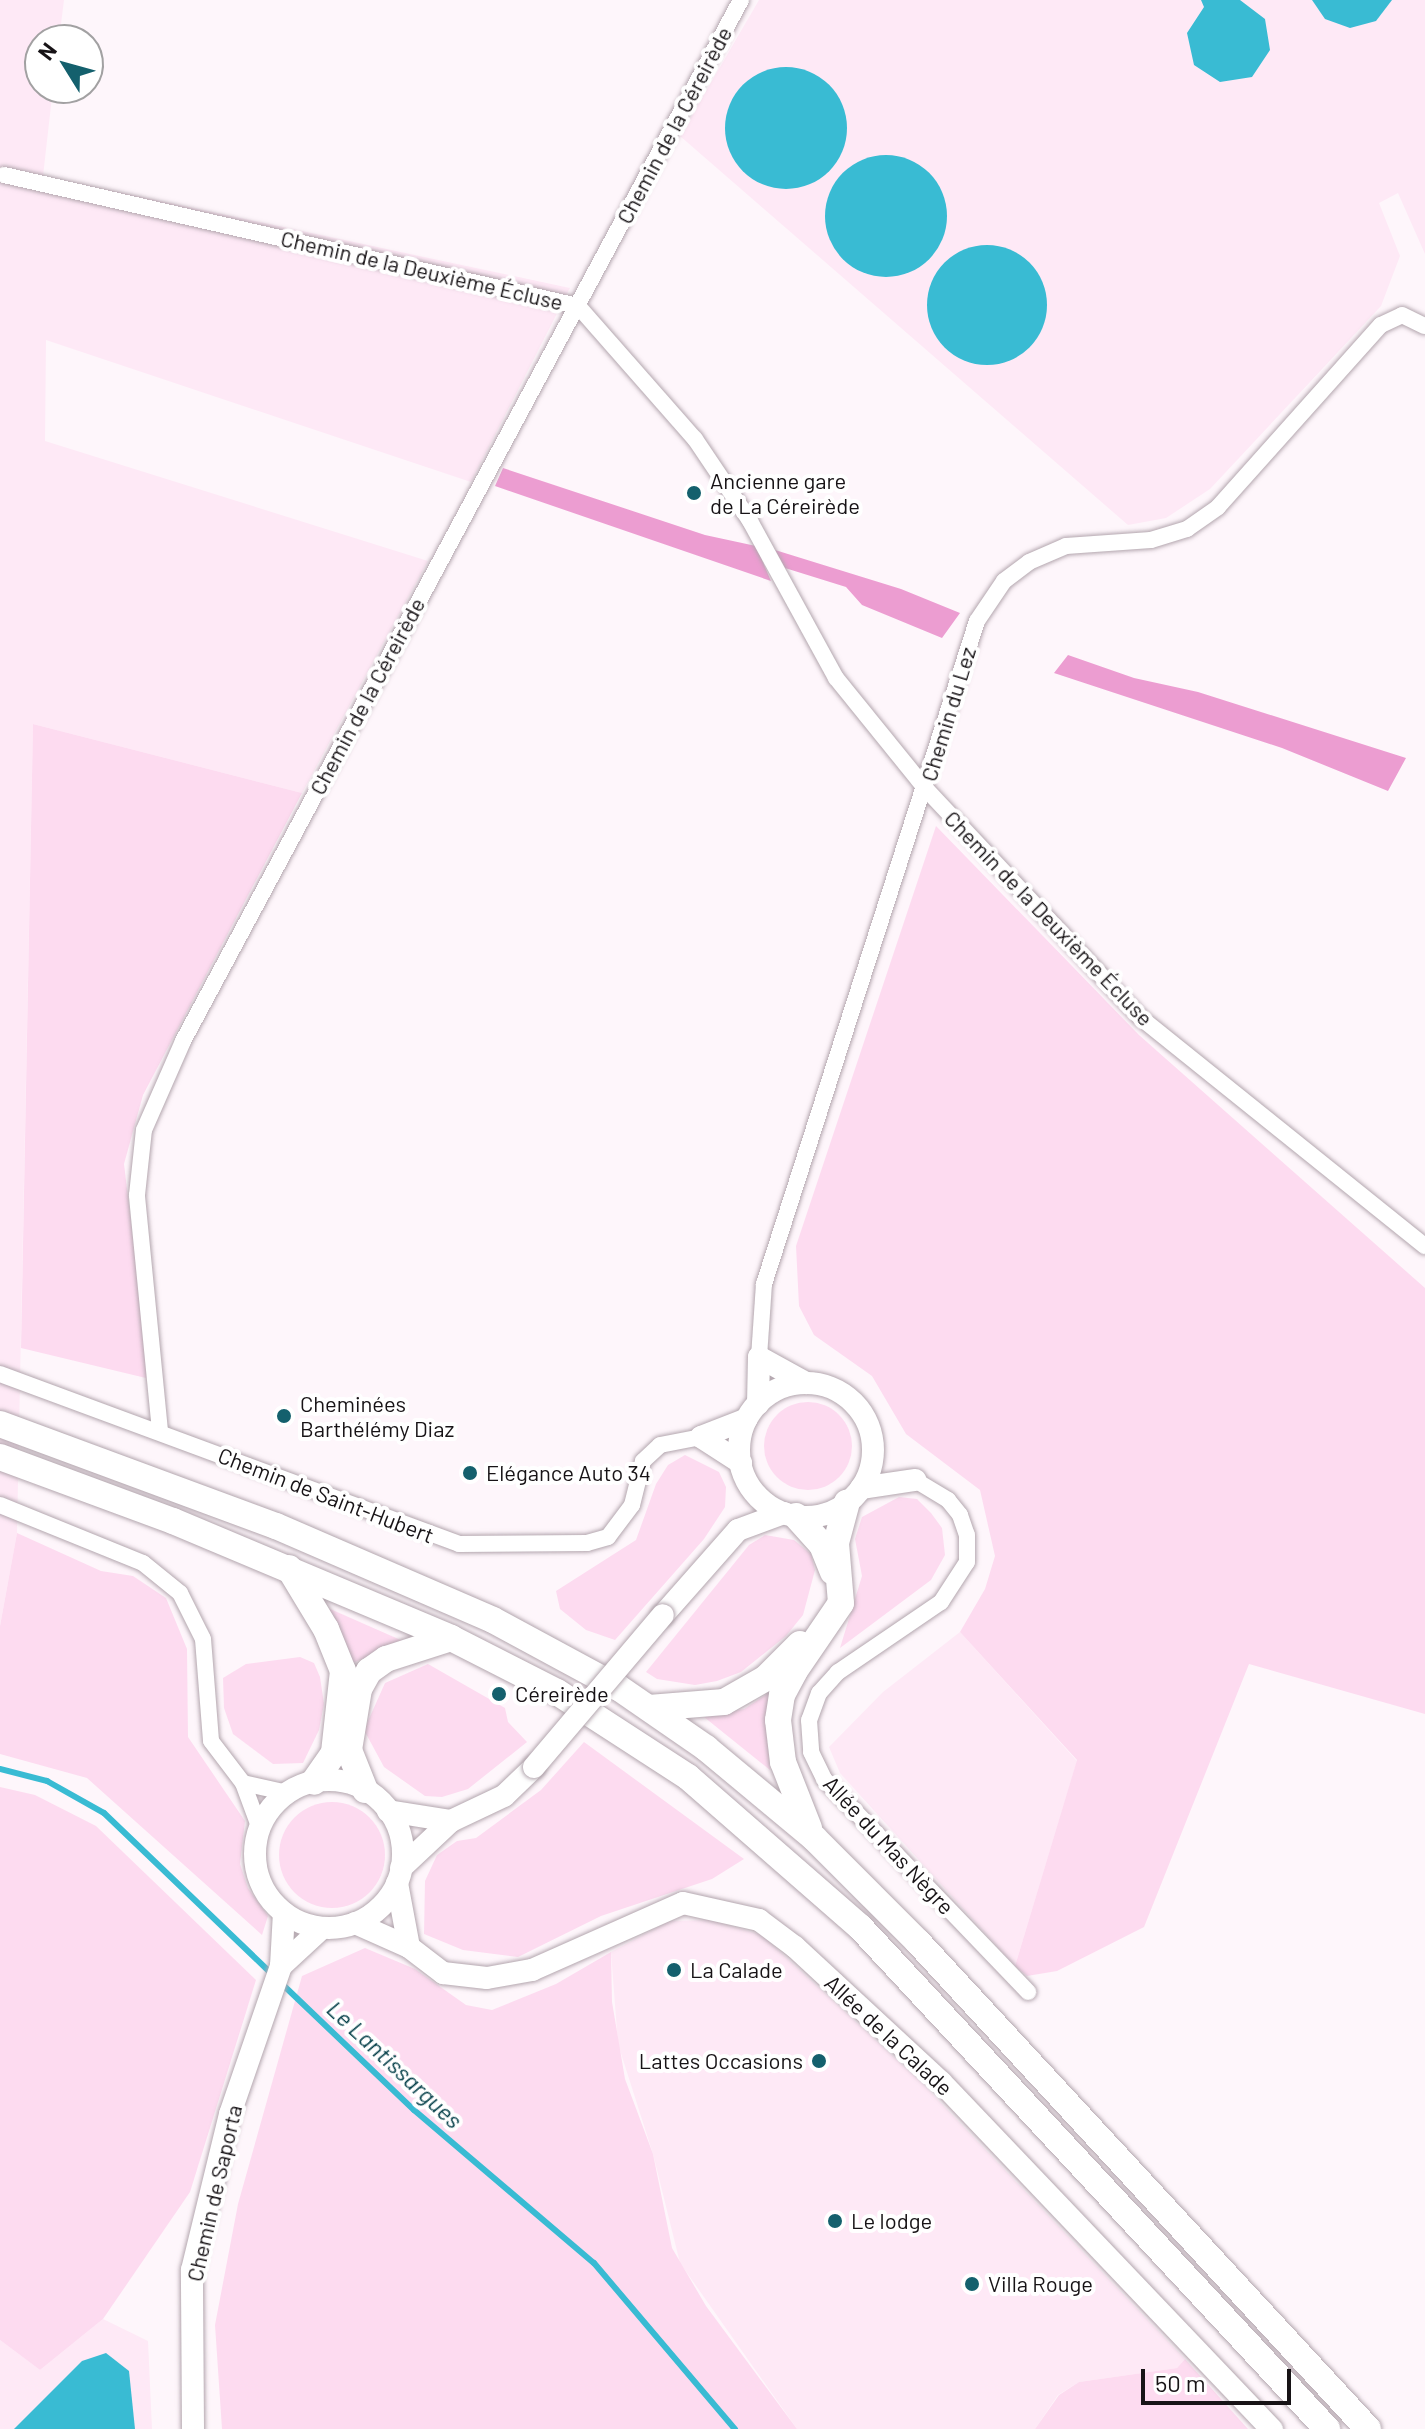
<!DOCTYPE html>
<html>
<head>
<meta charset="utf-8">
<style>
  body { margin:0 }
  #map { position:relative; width:1425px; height:2429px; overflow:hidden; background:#fef6fb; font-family:Barlow,sans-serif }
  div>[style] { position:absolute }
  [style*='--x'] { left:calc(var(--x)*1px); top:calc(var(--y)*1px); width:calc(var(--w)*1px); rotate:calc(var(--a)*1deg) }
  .built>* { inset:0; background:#fee9f6 }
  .green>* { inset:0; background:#fddbf0 }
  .round { border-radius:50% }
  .forest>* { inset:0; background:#ec9dd1 }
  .water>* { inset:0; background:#39bbd3 }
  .stream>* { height:6px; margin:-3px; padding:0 3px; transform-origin:3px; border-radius:3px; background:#39bbd3 }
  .roads { filter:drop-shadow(0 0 2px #b3a6ae) drop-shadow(0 0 2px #b3a6ae) }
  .street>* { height:16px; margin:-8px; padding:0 8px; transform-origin:8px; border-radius:8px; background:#fff }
  .secondary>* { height:22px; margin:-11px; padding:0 11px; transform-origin:11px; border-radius:11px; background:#fff }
  .secondary>.ring { margin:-11px; padding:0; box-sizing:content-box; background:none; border:22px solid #fff; border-radius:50% }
  .primary>* { height:26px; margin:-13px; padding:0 13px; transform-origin:13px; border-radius:13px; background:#fff }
  .bridges { filter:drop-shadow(0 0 2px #b3a6ae) drop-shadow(0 0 2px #b3a6ae) }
  .secondary-bridge>* { height:22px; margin:-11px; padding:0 11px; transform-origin:11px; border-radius:11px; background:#fff }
  .dots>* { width:22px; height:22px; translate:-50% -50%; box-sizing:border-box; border:4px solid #fff; border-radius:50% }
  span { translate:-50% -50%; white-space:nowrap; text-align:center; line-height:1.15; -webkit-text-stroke:8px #fff; paint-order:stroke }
  .street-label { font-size:22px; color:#171316 }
  .poi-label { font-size:22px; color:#171316 }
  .left { translate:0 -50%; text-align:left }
  .right { translate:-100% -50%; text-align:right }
  .water-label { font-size:24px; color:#003c46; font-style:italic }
  .north { position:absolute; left:24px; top:24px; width:80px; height:80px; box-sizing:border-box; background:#fff; border:2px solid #a2a1a2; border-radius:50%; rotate:307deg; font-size:22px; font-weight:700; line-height:32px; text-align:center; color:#171316 }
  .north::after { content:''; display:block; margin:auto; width:28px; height:36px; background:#14606d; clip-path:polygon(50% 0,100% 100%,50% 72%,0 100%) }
  .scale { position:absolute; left:1141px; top:2369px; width:150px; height:36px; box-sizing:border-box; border:4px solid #171316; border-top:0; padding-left:10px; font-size:24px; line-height:28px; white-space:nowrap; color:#171316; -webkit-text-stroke:6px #fff; paint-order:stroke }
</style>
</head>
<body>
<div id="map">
  <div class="built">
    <div style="clip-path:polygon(0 0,64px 0,59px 40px,40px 40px,40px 88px,53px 88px,43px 176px,570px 288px,471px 482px,46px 340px,45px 441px,428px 561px,302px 793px,33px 724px,17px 1533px,0 1626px)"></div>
    <div style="clip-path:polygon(759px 0,1425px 0,1425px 254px,1398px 193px,1379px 203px,1400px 256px,1381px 306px,1210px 489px,1166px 518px,1128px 525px,680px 136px)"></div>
    <div style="clip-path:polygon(960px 1632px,1077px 1761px,1015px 1966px,840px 1773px,829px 1747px,883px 1692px)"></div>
    <div style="clip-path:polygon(711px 1920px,762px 1935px,924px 2085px,1185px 2359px,1177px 2368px,1079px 2382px,1058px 2395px,1035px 2429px,797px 2429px,680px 2263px,653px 2154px,618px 2044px,611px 1952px,669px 1921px)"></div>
    <div style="clip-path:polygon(103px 2319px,148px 2341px,152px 2429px,0 2429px,0 2340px,40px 2370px)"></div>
  </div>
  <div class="green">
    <div style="clip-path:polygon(33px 724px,302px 793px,143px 1095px,124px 1164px,150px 1379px,21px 1348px)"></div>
    <div style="clip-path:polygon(936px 826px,1139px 1035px,1425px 1288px,1425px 1714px,1249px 1664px,1144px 1927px,1057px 1971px,1027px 1976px,1015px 1966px,1077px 1760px,960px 1632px,985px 1589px,995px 1556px,980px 1490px,906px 1434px,872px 1376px,814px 1335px,799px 1306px,796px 1246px)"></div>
    <div class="round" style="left:764px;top:1402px;width:88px;height:88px"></div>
    <div style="clip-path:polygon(685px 1455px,719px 1472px,726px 1487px,725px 1507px,704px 1539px,615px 1640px,586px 1630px,560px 1609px,556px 1591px,636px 1540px,656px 1484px,668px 1465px)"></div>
    <div style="clip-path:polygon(899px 1497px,917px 1499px,931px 1513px,942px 1528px,945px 1555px,931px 1580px,840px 1648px,862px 1576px,855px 1539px,862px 1517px)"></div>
    <div style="clip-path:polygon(17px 1533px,101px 1571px,133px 1576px,166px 1598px,187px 1649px,188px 1737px,245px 1821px,240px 1864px,248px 1888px,268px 1916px,262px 1935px,87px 1778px,0 1754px,0 1626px)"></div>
    <div style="clip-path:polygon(765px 1535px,794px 1540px,811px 1554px,815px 1570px,803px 1615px,786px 1636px,741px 1672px,717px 1681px,695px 1685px,657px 1679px,646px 1672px,749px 1545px)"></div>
    <div style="clip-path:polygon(328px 1608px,403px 1641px,353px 1663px)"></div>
    <div style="clip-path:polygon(300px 1657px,314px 1663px,320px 1677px,324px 1704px,319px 1730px,303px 1763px,273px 1764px,233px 1734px,224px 1708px,223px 1678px,246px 1664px)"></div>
    <div style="clip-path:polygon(428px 1664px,505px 1708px,508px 1722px,527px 1742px,468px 1789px,442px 1797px,425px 1796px,384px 1767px,364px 1730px,385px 1683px)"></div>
    <div style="clip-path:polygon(773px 1690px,767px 1725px,770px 1770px,704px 1717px,744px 1709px)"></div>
    <div style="clip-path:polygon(584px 1742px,744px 1859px,712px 1879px,601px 1916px,518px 1957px,463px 1950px,424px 1934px,425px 1881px,437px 1855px,457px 1841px,476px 1838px,541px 1790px)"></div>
    <div style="clip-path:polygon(0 1787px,35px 1795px,96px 1826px,256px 1980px,190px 2192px,103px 2319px,40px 2370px,0 2340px)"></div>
    <div class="round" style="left:279px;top:1802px;width:106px;height:106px"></div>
    <div style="clip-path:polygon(365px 1948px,415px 1969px,466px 2005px,492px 2010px,556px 1984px,611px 1952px,612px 2002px,625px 2079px,653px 2154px,672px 2248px,706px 2306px,797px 2429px,222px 2429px,215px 2325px,238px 2204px,302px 1976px)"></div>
    <div style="clip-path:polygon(1185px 2359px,1248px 2429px,1035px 2429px,1059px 2395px,1079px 2382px,1177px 2368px)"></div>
  </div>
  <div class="forest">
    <div style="clip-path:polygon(503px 468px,705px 535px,756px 546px,771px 581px,495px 486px)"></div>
    <div style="clip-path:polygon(775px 550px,901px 589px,960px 613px,942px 638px,862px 605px,846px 587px,785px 568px)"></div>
    <div style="clip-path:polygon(1068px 655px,1134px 678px,1198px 692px,1406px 758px,1388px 791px,1282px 748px,1054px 673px)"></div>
  </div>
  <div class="water">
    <div style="clip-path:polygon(1201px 0,1240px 0,1265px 19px,1270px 50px,1252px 77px,1220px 82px,1194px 65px,1187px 33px,1204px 7px)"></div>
    <div style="clip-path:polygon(1312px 0,1392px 0,1376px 21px,1350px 28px,1325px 19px)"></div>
    <div class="round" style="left:725px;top:67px;width:122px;height:122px"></div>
    <div class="round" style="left:825px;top:155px;width:122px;height:122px"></div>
    <div class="round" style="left:927px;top:245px;width:120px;height:120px"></div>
    <div style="clip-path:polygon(106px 2353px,129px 2371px,135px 2429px,14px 2429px,82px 2361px)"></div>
  </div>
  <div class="stream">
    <div style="--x:0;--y:1769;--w:49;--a:14.3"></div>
    <div style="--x:47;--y:1781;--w:65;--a:29.3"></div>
    <div style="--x:104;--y:1813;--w:234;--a:43.8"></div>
    <div style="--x:281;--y:1983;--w:184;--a:43.7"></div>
    <div style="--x:414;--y:2110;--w:236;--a:40.4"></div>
    <div style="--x:594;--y:2263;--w:218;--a:49.7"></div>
  </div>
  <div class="roads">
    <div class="street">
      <div style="--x:4;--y:175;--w:589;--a:12.86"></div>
      <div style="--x:578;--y:306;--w:177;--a:48.7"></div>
      <div style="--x:695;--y:439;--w:99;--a:56.1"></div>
      <div style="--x:750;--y:521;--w:179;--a:61.3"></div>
      <div style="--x:836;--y:678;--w:143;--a:51"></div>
      <div style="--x:926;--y:789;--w:314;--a:46.8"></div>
      <div style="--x:1141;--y:1018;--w:364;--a:38.8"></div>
      <div style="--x:759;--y:1357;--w:73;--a:-86.1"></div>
      <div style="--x:764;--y:1284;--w:696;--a:-72.19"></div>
      <div style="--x:977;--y:621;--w:48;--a:-56"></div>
      <div style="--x:1004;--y:581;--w:31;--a:-37"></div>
      <div style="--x:1029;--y:562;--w:40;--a:-23.4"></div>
      <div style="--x:1066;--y:546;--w:85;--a:-4"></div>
      <div style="--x:1151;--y:540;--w:38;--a:-17"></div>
      <div style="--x:1187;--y:529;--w:38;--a:-35"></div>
      <div style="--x:1218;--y:507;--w:244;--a:-48.2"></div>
      <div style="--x:1381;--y:325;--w:23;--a:-25"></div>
      <div style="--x:1402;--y:315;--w:25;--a:26"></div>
      <div style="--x:0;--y:1374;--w:489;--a:20.3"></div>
      <div style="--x:459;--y:1544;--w:128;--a:-0.4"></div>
      <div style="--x:587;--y:1543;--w:22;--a:-16"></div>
      <div style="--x:608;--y:1537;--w:40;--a:-53"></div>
      <div style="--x:632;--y:1505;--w:45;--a:-76"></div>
      <div style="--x:643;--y:1461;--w:23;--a:-43"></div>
      <div style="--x:660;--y:1445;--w:42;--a:-11"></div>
      <div style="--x:160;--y:1431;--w:237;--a:-95.6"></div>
      <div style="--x:137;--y:1195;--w:65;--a:-83.9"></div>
      <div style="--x:144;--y:1130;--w:97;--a:-66.3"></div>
      <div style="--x:183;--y:1041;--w:1181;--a:-61.81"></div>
      <div style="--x:915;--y:1480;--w:39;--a:31"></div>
      <div style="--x:948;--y:1500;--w:19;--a:51"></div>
      <div style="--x:960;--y:1515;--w:21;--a:71"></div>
      <div style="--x:967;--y:1535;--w:27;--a:90"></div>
      <div style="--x:967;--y:1562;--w:48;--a:123"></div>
      <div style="--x:941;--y:1602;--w:125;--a:145.8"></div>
      <div style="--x:838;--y:1672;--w:28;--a:132"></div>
      <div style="--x:819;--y:1693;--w:29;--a:110"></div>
      <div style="--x:809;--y:1720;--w:32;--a:86"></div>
      <div style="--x:811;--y:1752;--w:30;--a:64"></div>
      <div style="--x:824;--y:1779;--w:295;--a:46.2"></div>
      <div style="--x:0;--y:1505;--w:154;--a:22.1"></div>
      <div style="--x:143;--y:1563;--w:48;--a:39"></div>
      <div style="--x:180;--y:1593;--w:51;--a:63.4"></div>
      <div style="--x:203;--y:1639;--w:102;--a:85.5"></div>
      <div style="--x:211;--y:1741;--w:53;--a:52.7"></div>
      <div style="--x:243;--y:1783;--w:49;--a:69.7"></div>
      <div style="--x:243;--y:1783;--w:46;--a:12.5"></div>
    </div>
    <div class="secondary">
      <div class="ring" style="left:739px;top:1383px;width:112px;height:112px"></div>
      <div style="--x:758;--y:1404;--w:47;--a:-88.8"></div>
      <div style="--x:759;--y:1357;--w:54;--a:29"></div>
      <div style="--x:701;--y:1437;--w:49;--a:-21.4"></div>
      <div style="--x:701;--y:1437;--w:48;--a:33"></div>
      <div style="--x:861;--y:1488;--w:55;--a:-8.4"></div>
      <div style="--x:663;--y:1615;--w:113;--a:-48.6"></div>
      <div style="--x:738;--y:1530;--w:49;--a:-20.3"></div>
      <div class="ring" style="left:255px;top:1780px;width:126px;height:126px"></div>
      <div style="--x:388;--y:1811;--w:64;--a:9"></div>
      <div style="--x:401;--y:1868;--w:69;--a:-43.2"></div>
      <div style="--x:451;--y:1821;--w:59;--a:-25.3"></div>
      <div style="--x:504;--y:1796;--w:42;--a:-44"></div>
      <div style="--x:397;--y:1883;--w:65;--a:79.4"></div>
      <div style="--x:355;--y:1923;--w:59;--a:24"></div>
      <div style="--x:409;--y:1947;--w:43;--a:37.4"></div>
      <div style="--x:443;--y:1973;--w:44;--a:6.5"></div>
      <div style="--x:487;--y:1978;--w:46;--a:-10.1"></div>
      <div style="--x:532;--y:1970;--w:165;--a:-23.9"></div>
      <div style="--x:683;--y:1903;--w:78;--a:12.6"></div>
      <div style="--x:759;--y:1920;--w:45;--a:36.9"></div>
      <div style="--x:795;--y:1947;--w:199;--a:42.8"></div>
      <div style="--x:941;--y:2082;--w:480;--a:46.4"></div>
      <div style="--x:281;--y:1966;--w:56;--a:-42.8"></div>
      <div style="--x:193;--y:2429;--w:159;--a:-90.4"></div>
      <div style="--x:192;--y:2270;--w:161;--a:-76.3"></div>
      <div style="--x:230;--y:2114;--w:157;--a:-71"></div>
      <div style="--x:281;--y:1966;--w:53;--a:-86.8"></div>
    </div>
    <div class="primary">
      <div style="--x:0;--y:1424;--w:294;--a:20.3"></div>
      <div style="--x:276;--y:1526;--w:236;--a:23.4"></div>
      <div style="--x:493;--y:1620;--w:143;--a:28.4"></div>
      <div style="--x:619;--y:1688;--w:106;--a:34.6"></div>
      <div style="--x:706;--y:1748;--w:141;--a:39.8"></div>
      <div style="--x:814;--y:1838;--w:147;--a:45"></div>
      <div style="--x:918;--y:1942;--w:663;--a:47.26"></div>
      <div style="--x:0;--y:1457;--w:184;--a:20.3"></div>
      <div style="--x:173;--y:1521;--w:302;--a:22.8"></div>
      <div style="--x:451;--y:1638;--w:119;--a:27"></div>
      <div style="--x:557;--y:1692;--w:156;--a:33"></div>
      <div style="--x:688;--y:1777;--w:228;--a:41.1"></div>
      <div style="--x:860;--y:1927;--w:686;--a:47.07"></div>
      <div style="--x:796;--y:1516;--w:39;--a:48"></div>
      <div style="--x:822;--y:1545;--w:29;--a:68"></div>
      <div style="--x:289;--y:1568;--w:71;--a:58.8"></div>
      <div style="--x:326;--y:1629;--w:45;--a:68"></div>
      <div style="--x:343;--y:1671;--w:82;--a:96.3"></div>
      <div style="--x:334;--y:1753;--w:35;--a:125"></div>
      <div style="--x:649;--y:1708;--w:75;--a:-4.6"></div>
      <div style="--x:724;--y:1702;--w:48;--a:-29.7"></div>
      <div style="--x:766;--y:1678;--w:48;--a:-45"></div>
      <div style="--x:365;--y:1790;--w:43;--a:-111.8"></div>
      <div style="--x:349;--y:1750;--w:62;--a:-80.7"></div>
      <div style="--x:359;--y:1689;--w:21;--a:-61"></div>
      <div style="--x:369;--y:1671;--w:21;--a:-35"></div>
      <div style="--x:386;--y:1659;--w:68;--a:-17.9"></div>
      <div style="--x:809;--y:1828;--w:71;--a:-111.5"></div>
      <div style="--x:783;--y:1762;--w:42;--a:-96.8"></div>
      <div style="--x:778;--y:1720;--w:25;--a:-81"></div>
      <div style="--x:782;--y:1695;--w:26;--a:-62"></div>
      <div style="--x:794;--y:1672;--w:83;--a:-55.7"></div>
      <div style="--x:841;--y:1603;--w:60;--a:-94.8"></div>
      <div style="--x:836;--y:1543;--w:42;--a:-75"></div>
    </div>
  </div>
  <div class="bridges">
    <div class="secondary-bridge">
      <div style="--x:534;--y:1767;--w:199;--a:-49.7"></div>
    </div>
  </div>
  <div class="dots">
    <div style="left:694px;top:493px;background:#14606d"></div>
    <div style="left:284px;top:1416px;background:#14606d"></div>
    <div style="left:470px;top:1473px;background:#14606d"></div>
    <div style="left:499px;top:1694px;background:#14606d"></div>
    <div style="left:674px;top:1970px;background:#14606d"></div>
    <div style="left:819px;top:2061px;background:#14606d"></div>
    <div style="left:835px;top:2221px;background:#14606d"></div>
    <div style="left:972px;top:2284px;background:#14606d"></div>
  </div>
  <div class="street-label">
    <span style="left:674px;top:125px;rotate:-62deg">Chemin de la Céreirède</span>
    <span style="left:422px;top:270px;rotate:13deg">Chemin de la Deuxième Écluse</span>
    <span style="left:367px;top:696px;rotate:-62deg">Chemin de la Céreirède</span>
    <span style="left:948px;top:714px;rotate:-73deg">Chemin du Lez</span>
    <span style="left:1049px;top:918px;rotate:46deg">Chemin de la Deuxième Écluse</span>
    <span style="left:326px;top:1495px;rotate:21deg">Chemin de Saint-Hubert</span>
    <span style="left:889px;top:1845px;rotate:47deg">Allée du Mas Nègre</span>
    <span style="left:889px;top:2035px;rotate:43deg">Allée de la Calade</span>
    <span style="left:214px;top:2193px;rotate:-77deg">Chemin de Saporta</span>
  </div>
  <div class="poi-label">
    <span class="left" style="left:710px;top:493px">Ancienne gare<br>de La Céreirède</span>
    <span class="left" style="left:300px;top:1416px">Cheminées<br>Barthélémy Diaz</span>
    <span class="left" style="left:486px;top:1473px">Elégance Auto 34</span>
    <span class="left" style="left:515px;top:1694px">Céreirède</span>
    <span class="left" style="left:690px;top:1970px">La Calade</span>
    <span class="right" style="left:803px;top:2061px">Lattes Occasions</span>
    <span class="left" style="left:851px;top:2221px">Le lodge</span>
    <span class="left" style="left:988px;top:2284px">Villa Rouge</span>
  </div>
  <div class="water-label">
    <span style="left:395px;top:2064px;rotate:43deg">Le Lantissargues</span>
  </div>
  <div class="north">N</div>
  <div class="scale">50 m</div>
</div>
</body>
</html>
